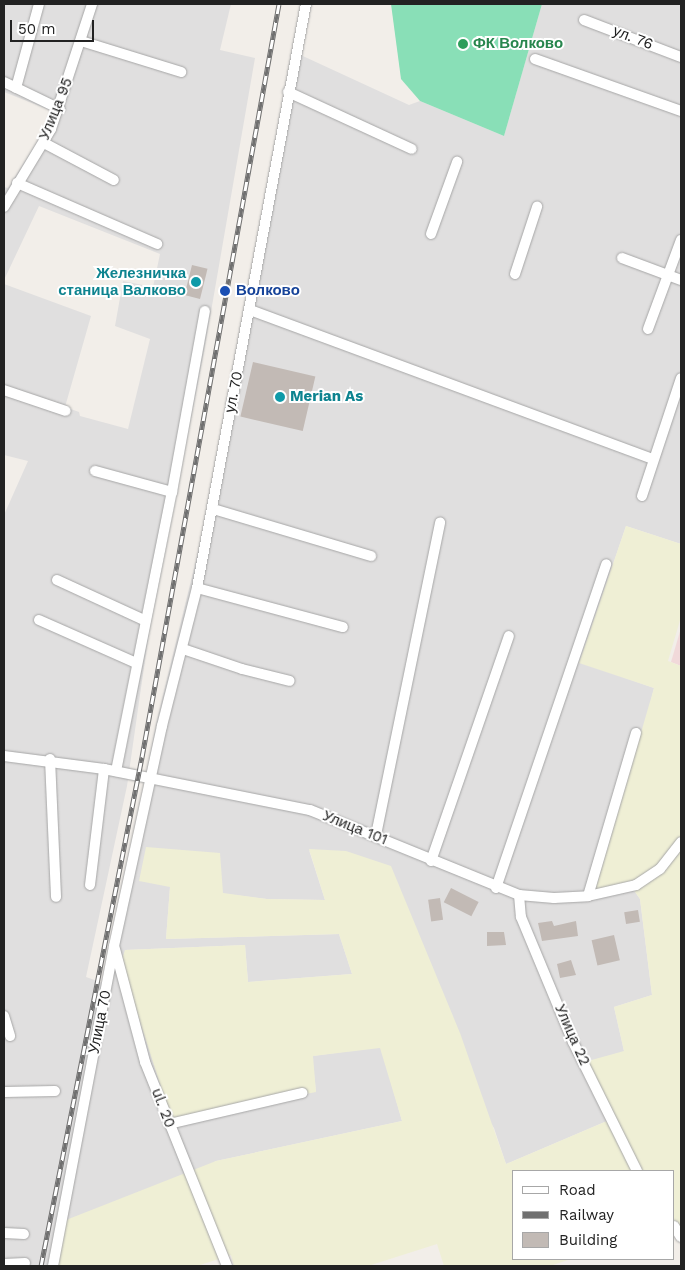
<!DOCTYPE html>
<html>
<head>
<meta charset="utf-8">
<style>
  body { margin:0 }
  #map { position:relative; width:685px; height:1270px; overflow:hidden; background:#f2eee9; font-family:"Work Sans",sans-serif }
  div>[style] { position:absolute }
  [style*='--x'] { left:calc(var(--x)*1px); top:calc(var(--y)*1px); width:calc(var(--w)*1px); rotate:calc(var(--a)*1deg) }
  .residential>* { inset:0; background:#e0dfdf }
  .commercial>* { inset:0; background:#f1d9da }
  .farmland>* { inset:0; background:#efefd5 }
  .pitch>* { inset:0; background:#89dfb7 }
  .building>* { inset:0; background:#c2bab5; transform-origin:0 0 }
  .roads { filter:drop-shadow(0 0 1px #a6a6a6) drop-shadow(0 0 1px #a6a6a6) }
  .street>* { height:10px; margin:-5px; padding:0 5px; transform-origin:5px; border-radius:5px; background:#fff }
  .rail>* { height:5px; margin-top:-2.5px; transform-origin:0; background:repeating-linear-gradient(90deg,#fff 0 9px,#707070 0 18px); box-sizing:border-box; border-block:1px solid #707070 }
  .dots>* { width:14px; height:14px; translate:-50% -50%; box-sizing:border-box; border:2px solid #fff; border-radius:50% }
  span { translate:-50% -50%; white-space:nowrap; text-align:center; line-height:1.15; -webkit-text-stroke:4px #fff; paint-order:stroke }
  .street-label { font-size:15px; color:#222 }
  .leisure-label { font-size:15px; color:#27864d; font-weight:700 }
  .left { translate:0 -50%; text-align:left }
  .culture-label { font-size:15px; color:#0d838f; font-weight:700 }
  .right { translate:-100% -50%; text-align:right }
  .transit-label { font-size:15px; color:#164399; font-weight:700 }
  .frame { position:absolute; inset:0; border:5px solid #222; pointer-events:none }
  .legend { position:absolute; left:512px; top:1170px; width:162px; height:90px; box-sizing:border-box; background:#fff; border:1px solid #a7a7a7; margin:0; padding:6px 9px; list-style:none; font-size:15px; color:#222 }
  .legend li { display:flex; align-items:center; gap:10px; height:25px }
  .legend b { width:25px; border:1px solid #a7a7a7 }
  .scale { position:absolute; left:10px; top:20px; width:84px; height:22px; box-sizing:border-box; border:2px solid #222; border-top:0; padding-left:6px; font-size:15px; line-height:18px; white-space:nowrap; color:#222; -webkit-text-stroke:4px #fff; paint-order:stroke }
</style>
</head>
<body>
<div id="map">
  <div class="residential">
    <div style="clip-path:polygon(4px 4px,231px 4px,220px 50px,255px 58px,204px 352px,149px 632px,127px 786px,86px 977px,106px 984px,156px 724px,207px 515px,292px 51px,409px 105px,420px 101px,504px 136px,542px 4px,681px 4px,681px 544px,626px 526px,580px 662px,654px 688px,644px 729px,628px 882px,640px 899px,652px 995px,614px 1007px,624px 1051px,614px 1118px,506px 1164px,494px 1128px,309px 850px,325px 900px,267px 899px,170px 887px,166px 939px,339px 934px,352px 974px,248px 982px,245px 945px,125px 950px,316px 1092px,312px 1056px,381px 1047px,402px 1121px,216px 1161px,57px 1266px,4px 1266px,4px 515px,28px 461px,4px 455px,4px 284px,91px 316px,65px 407px,79px 412px,80px 416px,128px 429px,150px 339px,115px 326px,123px 281px,153px 287px,160px 254px,39px 206px,4px 280px,4px 187px,8px 188px,35px 145px,52px 111px,4px 92px)"></div>
  </div>
  <div class="commercial">
    <div style="clip-path:polygon(681px 628px,681px 666px,671px 662px)"></div>
  </div>
  <div class="farmland">
    <div style="clip-path:polygon(626px 526px,681px 544px,681px 617px,668px 661px,681px 666px,681px 1233px,674px 1222px,674px 1171px,514px 1171px,514px 1259px,571px 1259px,550px 1266px,444px 1266px,437px 1244px,368px 1266px,234px 1266px,231px 1255px,197px 1266px,57px 1266px,66px 1220px,216px 1161px,402px 1121px,380px 1048px,313px 1056px,316px 1092px,172px 1121px,130px 991px,122px 959px,125px 950px,245px 945px,248px 982px,352px 974px,339px 934px,166px 939px,170px 887px,139px 881px,146px 847px,220px 853px,223px 893px,267px 899px,325px 900px,309px 849px,346px 851px,391px 866px,460px 1033px,506px 1164px,614px 1118px,588px 1061px,624px 1051px,614px 1007px,652px 995px,640px 899px,628px 882px,595px 890px,654px 688px,579px 663px)"></div>
  </div>
  <div class="pitch">
    <div style="clip-path:polygon(391px 4px,542px 4px,504px 136px,420px 101px,401px 79px)"></div>
  </div>
  <div class="building">
    <div style="left:192px;top:265px;width:16px;height:31px;rotate:14deg"></div>
    <div style="left:253px;top:362px;width:64px;height:56px;rotate:13deg"></div>
    <div style="left:451px;top:888px;width:31px;height:16px;rotate:27deg"></div>
    <div style="left:440px;top:898px;width:22px;height:12px;rotate:82deg"></div>
    <div style="left:638px;top:910px;width:12px;height:14px;rotate:81deg"></div>
    <div style="clip-path:polygon(552px 921px,554px 926px,576px 921px,578px 936px,542px 941px,538px 923px)"></div>
    <div style="clip-path:polygon(487px 932px,504px 932px,506px 945px,487px 946px)"></div>
    <div style="left:614px;top:935px;width:26px;height:23px;rotate:77deg"></div>
    <div style="clip-path:polygon(571px 960px,576px 975px,560px 978px,557px 964px)"></div>
  </div>
  <div class="roads">
    <div class="street">
      <div style="--x:584;--y:20;--w:104;--a:20.9"></div>
      <div style="--x:81;--y:41;--w:105;--a:17.2"></div>
      <div style="--x:535;--y:59;--w:155;--a:19.6"></div>
      <div style="--x:4;--y:82;--w:62;--a:25.7"></div>
      <div style="--x:16;--y:88;--w:87;--a:-74.7"></div>
      <div style="--x:288;--y:92;--w:136;--a:24.7"></div>
      <div style="--x:44;--y:143;--w:79;--a:27.9"></div>
      <div style="--x:17;--y:183;--w:153;--a:23.5"></div>
      <div style="--x:4;--y:207;--w:91;--a:-58.9"></div>
      <div style="--x:51;--y:129;--w:132;--a:-71.8"></div>
      <div style="--x:431;--y:234;--w:77;--a:-70.1"></div>
      <div style="--x:622;--y:258;--w:63;--a:20.4"></div>
      <div style="--x:515;--y:274;--w:71;--a:-71.8"></div>
      <div style="--x:250;--y:310;--w:429;--a:20.3"></div>
      <div style="--x:648;--y:329;--w:95;--a:-69.7"></div>
      <div style="--x:4;--y:390;--w:65;--a:18.7"></div>
      <div style="--x:95;--y:471;--w:80;--a:15.3"></div>
      <div style="--x:642;--y:496;--w:124;--a:-71.7"></div>
      <div style="--x:213;--y:509;--w:165;--a:16.6"></div>
      <div style="--x:57;--y:580;--w:96;--a:24.7"></div>
      <div style="--x:197;--y:588;--w:151;--a:15"></div>
      <div style="--x:39;--y:620;--w:106;--a:23.9"></div>
      <div style="--x:183;--y:649;--w:62;--a:18.7"></div>
      <div style="--x:242;--y:669;--w:49;--a:14"></div>
      <div style="--x:4;--y:756;--w:101;--a:7.4"></div>
      <div style="--x:104;--y:769;--w:210;--a:11.3"></div>
      <div style="--x:310;--y:810;--w:226;--a:22.1"></div>
      <div style="--x:519;--y:895;--w:35;--a:5"></div>
      <div style="--x:554;--y:898;--w:34;--a:-3"></div>
      <div style="--x:588;--y:896;--w:49;--a:-12.9"></div>
      <div style="--x:636;--y:885;--w:29;--a:-34"></div>
      <div style="--x:660;--y:869;--w:34;--a:-52"></div>
      <div style="--x:50;--y:759;--w:138;--a:87.5"></div>
      <div style="--x:116;--y:771;--w:285;--a:-78.7"></div>
      <div style="--x:172;--y:492;--w:184;--a:-79.7"></div>
      <div style="--x:376;--y:835;--w:319;--a:-78.4"></div>
      <div style="--x:431;--y:861;--w:238;--a:-70.9"></div>
      <div style="--x:90;--y:885;--w:117;--a:-83.1"></div>
      <div style="--x:496;--y:888;--w:342;--a:-71.2"></div>
      <div style="--x:519;--y:895;--w:22;--a:85"></div>
      <div style="--x:521;--y:917;--w:135;--a:67.4"></div>
      <div style="--x:573;--y:1042;--w:144;--a:63.6"></div>
      <div style="--x:588;--y:896;--w:170;--a:-73.6"></div>
      <div style="--x:115;--y:949;--w:117;--a:75.1"></div>
      <div style="--x:145;--y:1062;--w:220;--a:68.1"></div>
      <div style="--x:4;--y:1016;--w:21;--a:73"></div>
      <div style="--x:4;--y:1092;--w:51;--a:-1.1"></div>
      <div style="--x:169;--y:1124;--w:137;--a:-13.1"></div>
      <div style="--x:674;--y:1226;--w:13;--a:58"></div>
      <div style="--x:4;--y:1233;--w:20;--a:3"></div>
      <div style="--x:4;--y:1264;--w:21;--a:-3"></div>
      <div style="--x:53;--y:1266;--w:326;--a:-79.2"></div>
      <div style="--x:114;--y:946;--w:225;--a:-77.7"></div>
      <div style="--x:162;--y:726;--w:142;--a:-75.8"></div>
      <div style="--x:197;--y:588;--w:594;--a:-79.43"></div>
    </div>
  </div>
  <div class="rail">
    <div style="--x:41;--y:1266;--w:519;--a:-78.78"></div>
    <div style="--x:142;--y:757;--w:765;--a:-79.69"></div>
  </div>
  <div class="dots">
    <div style="left:463px;top:44px;background:#2e9e5b"></div>
    <div style="left:196px;top:282px;background:#0f9aa8"></div>
    <div style="left:225px;top:291px;background:#1a4fb4"></div>
    <div style="left:280px;top:397px;background:#0f9aa8"></div>
  </div>
  <div class="street-label">
    <span style="left:633px;top:38px;rotate:21deg">ул. 76</span>
    <span style="left:56px;top:109px;rotate:-68deg">Улица 95</span>
    <span style="left:234px;top:392px;rotate:-79deg">ул. 70</span>
    <span style="left:355px;top:828px;rotate:22deg">Улица 101</span>
    <span style="left:100px;top:1022px;rotate:-79deg">Улица 70</span>
    <span style="left:572px;top:1035px;rotate:66deg">Улица 22</span>
    <span style="left:163px;top:1108px;rotate:69deg">ul. 20</span>
  </div>
  <div class="leisure-label">
    <span class="left" style="left:473px;top:44px">ФК Волково</span>
  </div>
  <div class="culture-label">
    <span class="right" style="left:186px;top:282px">Железничка<br>станица Валково</span>
    <span class="left" style="left:290px;top:397px">Merian As</span>
  </div>
  <div class="transit-label">
    <span class="left" style="left:236px;top:291px">Волково</span>
  </div>
  <div class="frame"></div>
  <ul class="legend">
  <li><b style="height:6px;background:#fff"></b>Road</li>
  <li><b style="height:6px;background:#707070"></b>Railway</li>
  <li><b style="height:14px;background:#c2bab5"></b>Building</li>
  </ul>
  <div class="scale">50 m</div>
</div>
</body>
</html>
